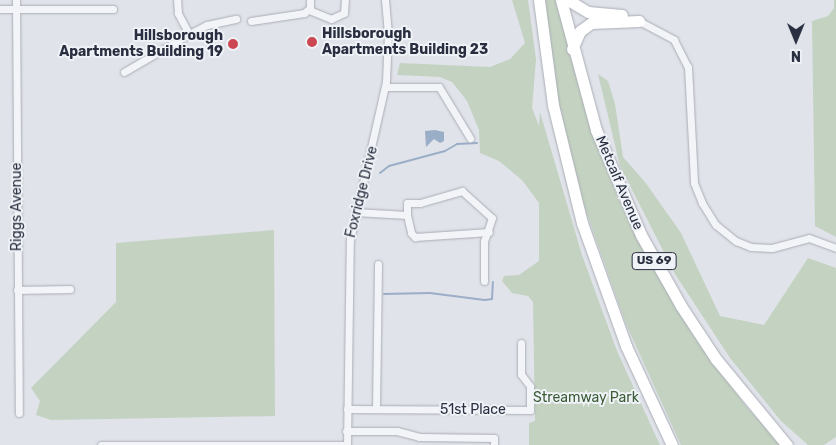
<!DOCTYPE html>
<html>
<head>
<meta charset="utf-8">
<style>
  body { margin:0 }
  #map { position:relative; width:836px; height:445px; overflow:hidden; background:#e0e3e9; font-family:Rubik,sans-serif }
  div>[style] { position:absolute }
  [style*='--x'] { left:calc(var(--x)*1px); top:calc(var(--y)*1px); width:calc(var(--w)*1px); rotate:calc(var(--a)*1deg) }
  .green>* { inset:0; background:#c4d2c1 }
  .water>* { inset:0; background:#9baec8 }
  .stream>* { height:2px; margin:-1px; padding:0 1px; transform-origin:1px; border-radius:1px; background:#9baec8 }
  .roads { filter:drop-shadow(0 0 1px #a9adb6) drop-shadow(0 0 1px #a9adb6) }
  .minor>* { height:7px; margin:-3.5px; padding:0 3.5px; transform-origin:3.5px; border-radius:3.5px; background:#f2f4f7 }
  .trunk>* { height:11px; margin:-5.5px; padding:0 5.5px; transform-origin:5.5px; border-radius:5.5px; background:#fff }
  .dots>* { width:14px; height:14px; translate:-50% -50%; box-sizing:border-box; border:2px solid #eff2f6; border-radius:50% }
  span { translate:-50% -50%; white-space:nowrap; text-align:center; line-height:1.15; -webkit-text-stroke:4px #eff2f6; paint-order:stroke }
  .shield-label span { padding:1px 4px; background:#eff2f6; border:1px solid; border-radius:4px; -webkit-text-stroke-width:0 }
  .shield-label { font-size:12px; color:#292f40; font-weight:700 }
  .poi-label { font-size:14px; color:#292f40; font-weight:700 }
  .left { translate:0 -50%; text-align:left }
  .right { translate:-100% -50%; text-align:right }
  .street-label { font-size:14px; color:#292f40 }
  .park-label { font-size:14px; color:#3a5b36 }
  .north { position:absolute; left:771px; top:15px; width:50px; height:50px; -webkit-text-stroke:4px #eff2f6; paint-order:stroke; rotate:180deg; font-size:14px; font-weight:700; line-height:20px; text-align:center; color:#292f40 }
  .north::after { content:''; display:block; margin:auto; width:18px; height:22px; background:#292f40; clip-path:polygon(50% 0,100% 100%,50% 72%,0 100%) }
</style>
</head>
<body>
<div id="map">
  <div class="green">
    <div style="clip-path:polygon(512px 0,528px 0,536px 59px,532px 108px,539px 126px,540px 112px,582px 255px,617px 351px,660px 445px,529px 445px,529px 423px,535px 421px,533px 302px,528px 296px,512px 293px,502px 281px,504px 276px,519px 275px,539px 261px,539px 203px,522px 180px,499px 161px,480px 153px,479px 130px,467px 101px,452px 82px,440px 77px,397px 75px,400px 63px,490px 67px,510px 59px,525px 43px)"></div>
    <div style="clip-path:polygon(543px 0,557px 0,587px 116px,617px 196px,647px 258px,695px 337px,745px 405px,781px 445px,681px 445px,626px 324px,577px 186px,554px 79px)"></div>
    <div style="clip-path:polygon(834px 0,836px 0,836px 237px,815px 226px,812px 21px,828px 16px,834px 8px)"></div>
    <div style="clip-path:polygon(598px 74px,608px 81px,615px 104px,623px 157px,645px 182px,681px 233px,720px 316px,764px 325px,808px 258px,836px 268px,836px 437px,824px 445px,808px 445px,781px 421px,730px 358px,675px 274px,620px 166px)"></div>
    <div style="clip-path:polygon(274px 230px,275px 416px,51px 420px,36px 415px,40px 401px,31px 388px,116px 302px,116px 243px)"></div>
  </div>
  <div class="water">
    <div style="clip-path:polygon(435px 130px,444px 132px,444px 141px,440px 143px,434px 139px,426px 147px,425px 131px)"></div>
  </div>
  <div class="stream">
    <div style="--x:380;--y:173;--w:11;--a:-38"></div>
    <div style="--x:389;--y:166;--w:58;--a:-15"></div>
    <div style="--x:445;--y:151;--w:14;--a:-30"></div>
    <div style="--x:457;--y:144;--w:20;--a:-3"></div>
    <div style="--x:384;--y:294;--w:46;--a:-1.2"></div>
    <div style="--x:430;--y:293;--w:55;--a:7.3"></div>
    <div style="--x:485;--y:300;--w:7;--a:-8"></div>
    <div style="--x:492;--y:299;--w:17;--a:-87"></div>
  </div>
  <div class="roads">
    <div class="minor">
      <div style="--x:16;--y:0;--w:413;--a:89.6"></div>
      <div style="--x:0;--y:9;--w:113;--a:0"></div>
      <div style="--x:309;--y:10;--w:24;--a:22"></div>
      <div style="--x:331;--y:19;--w:14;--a:-25"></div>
      <div style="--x:344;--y:13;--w:13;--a:-86"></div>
      <div style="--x:251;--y:21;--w:54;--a:-8.6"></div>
      <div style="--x:304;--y:13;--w:8;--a:-40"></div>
      <div style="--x:310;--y:8;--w:8;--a:-90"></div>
      <div style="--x:639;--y:21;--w:40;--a:28"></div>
      <div style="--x:674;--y:40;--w:30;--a:63"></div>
      <div style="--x:688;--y:67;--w:116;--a:87"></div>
      <div style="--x:694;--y:183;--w:22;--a:68"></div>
      <div style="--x:702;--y:203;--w:26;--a:58"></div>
      <div style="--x:716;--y:225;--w:26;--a:39"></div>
      <div style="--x:736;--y:241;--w:16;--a:22"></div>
      <div style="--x:751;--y:247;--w:21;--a:3"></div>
      <div style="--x:772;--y:248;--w:38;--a:-15"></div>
      <div style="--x:809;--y:238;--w:29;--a:20"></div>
      <div style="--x:189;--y:34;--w:20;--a:-27"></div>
      <div style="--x:207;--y:25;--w:30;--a:-12"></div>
      <div style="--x:124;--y:72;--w:75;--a:-30.3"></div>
      <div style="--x:189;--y:34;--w:24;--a:-118"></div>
      <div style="--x:178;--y:13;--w:13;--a:-94"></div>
      <div style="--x:385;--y:87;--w:54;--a:0"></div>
      <div style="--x:439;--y:87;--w:60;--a:58.7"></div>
      <div style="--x:355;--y:212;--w:52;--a:3.3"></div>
      <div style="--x:407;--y:215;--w:12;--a:-90"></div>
      <div style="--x:407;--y:203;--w:13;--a:0"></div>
      <div style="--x:420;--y:203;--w:44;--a:-15.9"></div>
      <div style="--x:462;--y:191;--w:40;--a:42"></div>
      <div style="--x:492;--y:218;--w:24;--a:109"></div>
      <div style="--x:484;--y:241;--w:40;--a:90"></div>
      <div style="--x:407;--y:215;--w:18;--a:77"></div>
      <div style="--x:411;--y:233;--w:6;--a:45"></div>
      <div style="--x:415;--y:237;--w:74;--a:-3.9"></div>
      <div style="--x:17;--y:290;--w:53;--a:-1.1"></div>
      <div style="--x:347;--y:409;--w:183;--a:0.3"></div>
      <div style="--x:530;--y:410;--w:24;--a:-90"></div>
      <div style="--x:530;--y:386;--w:15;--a:-127"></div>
      <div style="--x:521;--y:374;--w:31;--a:-90"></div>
      <div style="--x:376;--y:409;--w:145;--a:-89.2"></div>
      <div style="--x:346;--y:431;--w:51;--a:0"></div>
      <div style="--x:397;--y:431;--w:23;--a:15"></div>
      <div style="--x:419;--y:437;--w:75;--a:0.8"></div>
      <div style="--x:494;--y:438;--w:7;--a:90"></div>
      <div style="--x:101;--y:445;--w:246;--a:0"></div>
      <div style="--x:347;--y:445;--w:205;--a:-89.2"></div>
      <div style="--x:350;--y:240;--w:163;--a:-77.2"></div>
      <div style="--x:386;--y:81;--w:47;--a:-87.6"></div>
      <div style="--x:388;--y:34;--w:34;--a:-95"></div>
    </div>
    <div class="trunk">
      <div style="--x:539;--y:0;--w:106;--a:82.4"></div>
      <div style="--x:553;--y:105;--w:122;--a:76.2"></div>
      <div style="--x:582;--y:223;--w:131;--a:70.3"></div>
      <div style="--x:626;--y:346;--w:109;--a:65.1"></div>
      <div style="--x:561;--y:0;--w:135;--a:74.9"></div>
      <div style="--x:596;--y:130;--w:114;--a:66.8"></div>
      <div style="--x:641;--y:235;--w:81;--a:60.6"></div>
      <div style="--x:681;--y:306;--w:64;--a:56.6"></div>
      <div style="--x:716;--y:359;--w:112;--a:50.5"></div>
      <div style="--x:568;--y:0;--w:23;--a:31"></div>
      <div style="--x:588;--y:12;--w:34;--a:5"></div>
      <div style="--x:572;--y:49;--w:20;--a:-66"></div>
      <div style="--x:580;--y:31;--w:14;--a:-36"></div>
      <div style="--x:591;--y:23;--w:48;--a:-2.4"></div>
    </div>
  </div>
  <div class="dots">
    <div style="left:312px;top:42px;background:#cc4751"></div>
    <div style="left:233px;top:44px;background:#cc4751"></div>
  </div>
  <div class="shield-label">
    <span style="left:654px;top:261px">US 69</span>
  </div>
  <div class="poi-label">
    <span class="left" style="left:322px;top:42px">Hillsborough<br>Apartments Building 23</span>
    <span class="right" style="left:223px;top:44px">Hillsborough<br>Apartments Building 19</span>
  </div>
  <div class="street-label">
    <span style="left:619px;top:183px;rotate:67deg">Metcalf Avenue</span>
    <span style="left:362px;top:192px;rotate:-76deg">Foxridge Drive</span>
    <span style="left:17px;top:207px;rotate:-90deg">Riggs Avenue</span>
    <span style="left:473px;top:410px">51st Place</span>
  </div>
  <div class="park-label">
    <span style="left:586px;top:398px">Streamway Park</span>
  </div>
  <div class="north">N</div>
</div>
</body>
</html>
